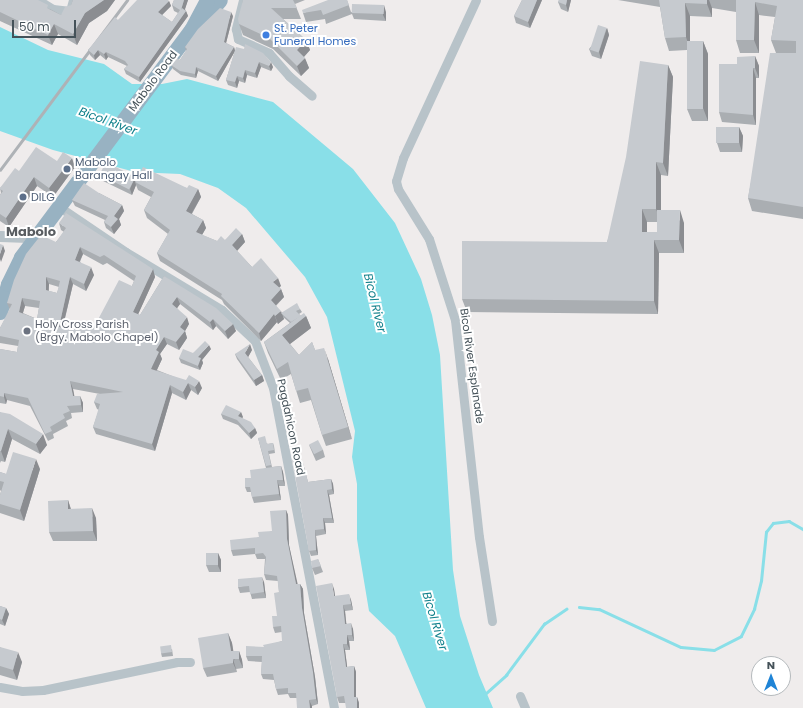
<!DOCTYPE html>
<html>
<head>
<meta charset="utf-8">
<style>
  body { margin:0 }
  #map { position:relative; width:803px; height:708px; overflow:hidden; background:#efecec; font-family:Poppins,sans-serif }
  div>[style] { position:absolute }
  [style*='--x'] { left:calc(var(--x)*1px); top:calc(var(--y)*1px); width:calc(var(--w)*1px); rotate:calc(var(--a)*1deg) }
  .water>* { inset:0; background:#89dfe8 }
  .stream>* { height:2.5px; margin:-1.25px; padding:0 1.25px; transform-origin:1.25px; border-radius:1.25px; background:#89dfe8 }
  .minor>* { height:9px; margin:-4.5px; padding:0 4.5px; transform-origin:4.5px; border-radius:4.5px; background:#b8c3c9 }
  .tertiary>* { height:11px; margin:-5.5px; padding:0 5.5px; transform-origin:5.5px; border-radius:5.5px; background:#b8c3c9 }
  .trunk>* { height:15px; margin:-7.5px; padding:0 7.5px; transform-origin:7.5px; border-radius:7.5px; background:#98b2c2 }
  .rail>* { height:2.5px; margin:-1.25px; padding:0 1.25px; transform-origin:1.25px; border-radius:1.25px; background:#aeb2b6 }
  .wall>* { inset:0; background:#aaaeb2 }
  .shaded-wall>* { inset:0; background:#8b8d91 }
  .building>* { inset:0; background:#c6cacf; transform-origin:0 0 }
  .dots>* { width:11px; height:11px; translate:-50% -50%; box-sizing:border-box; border:2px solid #fff; border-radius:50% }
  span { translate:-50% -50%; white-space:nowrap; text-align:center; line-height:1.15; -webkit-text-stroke:4px #fff; paint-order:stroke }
  .shop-label { font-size:11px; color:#366cbe }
  .left { translate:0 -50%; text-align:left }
  .street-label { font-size:11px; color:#455259 }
  .service-label { font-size:11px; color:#4e5e75 }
  .worship-label { font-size:11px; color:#5b616d }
  .water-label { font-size:12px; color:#11808b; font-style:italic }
  .quarter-label { font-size:13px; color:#595d61; font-weight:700 }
  .north { position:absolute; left:751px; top:656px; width:40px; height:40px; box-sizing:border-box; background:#fff; border:1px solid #b5babd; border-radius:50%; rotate:0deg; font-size:11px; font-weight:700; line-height:16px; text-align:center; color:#455259 }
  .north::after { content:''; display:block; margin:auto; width:14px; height:18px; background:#1f84d6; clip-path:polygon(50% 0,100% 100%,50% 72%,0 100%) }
  .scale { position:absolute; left:12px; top:20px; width:64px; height:18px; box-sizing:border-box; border:2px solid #455259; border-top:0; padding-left:5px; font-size:12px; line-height:14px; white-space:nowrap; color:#455259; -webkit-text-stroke:3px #fff; paint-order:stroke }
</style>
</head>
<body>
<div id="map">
  <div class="water">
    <div style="clip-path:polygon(0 27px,48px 50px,104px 64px,132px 84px,162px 84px,187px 79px,273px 102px,353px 169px,395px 223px,421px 279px,432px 315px,440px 355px,453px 570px,460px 616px,479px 675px,493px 708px,426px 708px,395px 636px,369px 611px,357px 539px,357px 484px,352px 457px,355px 431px,327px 317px,305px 277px,246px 208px,218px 188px,180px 174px,135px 172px,53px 150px,0 131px)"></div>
  </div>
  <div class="stream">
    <div style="--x:579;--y:607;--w:20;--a:6"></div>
    <div style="--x:599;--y:609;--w:90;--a:24.9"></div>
    <div style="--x:681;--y:647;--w:33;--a:5"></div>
    <div style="--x:714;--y:650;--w:30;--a:-27"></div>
    <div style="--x:741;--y:636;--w:30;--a:-64"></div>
    <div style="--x:754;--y:609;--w:29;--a:-76"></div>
    <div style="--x:761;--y:581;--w:49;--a:-84.2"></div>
    <div style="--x:766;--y:532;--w:11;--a:-52"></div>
    <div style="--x:773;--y:523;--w:16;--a:-7"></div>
    <div style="--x:789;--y:521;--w:16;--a:30"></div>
    <div style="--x:484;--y:695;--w:30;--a:-42"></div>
    <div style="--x:506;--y:675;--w:64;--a:-53.3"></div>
    <div style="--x:544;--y:624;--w:27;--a:-34"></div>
  </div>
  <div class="minor">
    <div style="--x:38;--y:0;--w:17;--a:31"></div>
    <div style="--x:53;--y:9;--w:17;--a:7"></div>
    <div style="--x:70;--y:11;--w:11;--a:-75"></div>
    <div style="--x:243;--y:0;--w:30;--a:104"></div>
    <div style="--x:236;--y:29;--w:10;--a:79"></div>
    <div style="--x:238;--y:39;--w:34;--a:24"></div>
    <div style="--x:269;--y:53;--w:30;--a:49"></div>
    <div style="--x:289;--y:76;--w:30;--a:41"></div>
    <div style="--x:476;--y:0;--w:174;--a:114.8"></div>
    <div style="--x:403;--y:158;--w:24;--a:107"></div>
    <div style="--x:396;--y:181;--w:8;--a:76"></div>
    <div style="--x:398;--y:189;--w:59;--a:58.2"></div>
    <div style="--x:429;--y:239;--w:85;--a:72.2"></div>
    <div style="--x:455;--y:320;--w:218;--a:83.7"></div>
    <div style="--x:479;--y:537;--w:85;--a:81.2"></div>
    <div style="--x:58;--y:206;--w:82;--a:34.1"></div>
    <div style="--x:126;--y:252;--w:112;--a:31.1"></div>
    <div style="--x:222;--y:310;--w:45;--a:43.2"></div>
    <div style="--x:255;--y:341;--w:50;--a:69"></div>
    <div style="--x:273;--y:388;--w:326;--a:79.2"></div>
    <div style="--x:0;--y:687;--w:22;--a:10"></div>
    <div style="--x:22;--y:691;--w:21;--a:-3"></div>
    <div style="--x:43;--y:690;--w:137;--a:-11.8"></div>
    <div style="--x:177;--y:662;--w:13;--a:0"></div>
    <div style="--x:520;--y:696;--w:13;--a:67"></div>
  </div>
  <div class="tertiary">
    <div style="--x:0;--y:236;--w:35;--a:2"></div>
  </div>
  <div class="trunk">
    <div style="--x:203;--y:20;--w:26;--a:-50"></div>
    <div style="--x:0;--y:312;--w:29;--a:-74"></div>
    <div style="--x:8;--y:284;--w:30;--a:-64"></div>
    <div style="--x:21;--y:257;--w:284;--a:-53.2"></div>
    <div style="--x:191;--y:30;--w:34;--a:-62"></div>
  </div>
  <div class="rail">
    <div style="--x:0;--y:170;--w:212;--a:-53.2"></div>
  </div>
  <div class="wall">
    <div style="clip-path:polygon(0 0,50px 9px,61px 15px,71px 5px,73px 0,115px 0,107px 11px,89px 23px,77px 45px,58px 34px,52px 45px,0 21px)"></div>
    <div style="clip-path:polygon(174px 0,188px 0,185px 9px,186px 11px,188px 16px,140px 82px,126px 74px,124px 69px,127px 66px,108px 57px,106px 60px,100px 55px,95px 60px,90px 55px,88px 50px,118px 20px,169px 1px,171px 6px,162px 15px,172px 22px,178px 13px,174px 11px,172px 5px)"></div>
    <div style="clip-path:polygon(243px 0,305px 0,295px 4px,301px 19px,283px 19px,306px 40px,310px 50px,304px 57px,309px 68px,301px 76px,273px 49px,243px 35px,239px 24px)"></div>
    <div style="clip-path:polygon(347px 0,351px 12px,386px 12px,386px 21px,354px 19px,352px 14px,326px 24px,325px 19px,306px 22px,303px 13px)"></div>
    <div style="clip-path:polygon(522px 0,542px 0,530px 28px,516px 23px,514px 16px)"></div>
    <div style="clip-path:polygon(559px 0,571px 0,568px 12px,561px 9px,558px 2px)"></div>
    <div style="clip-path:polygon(618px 0,803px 0,803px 219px,752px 211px,748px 198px,776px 53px,771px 40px,775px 17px,759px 15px,759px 53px,740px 53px,736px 40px,736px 12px,712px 8px,712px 17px,690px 16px,690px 41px,703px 41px,708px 54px,708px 121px,692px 121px,687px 109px,687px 50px,669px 51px,665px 38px,660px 7px)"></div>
    <div style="clip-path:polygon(233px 16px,226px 43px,234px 47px,235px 51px,273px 67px,271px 71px,261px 67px,257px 78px,247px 75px,245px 83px,239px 81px,237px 88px,228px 85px,226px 80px,235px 51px,218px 81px,198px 71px,196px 78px,181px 75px,173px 69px,171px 65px,180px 60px,186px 51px,185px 47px)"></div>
    <div style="clip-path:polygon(607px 28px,609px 35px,601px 59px,592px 56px,589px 49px)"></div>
    <div style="clip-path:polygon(755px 56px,759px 66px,759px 78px,756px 78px,756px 125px,722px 122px,719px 112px,737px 64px)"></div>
    <div style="clip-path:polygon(evenodd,668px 65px,673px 77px,668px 176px,661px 175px,661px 210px,684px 223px,684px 253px,659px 253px,658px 314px,467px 312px,462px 299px,607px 242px,668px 65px,647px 222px,657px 222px,657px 232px,647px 232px,647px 222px)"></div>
    <div style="clip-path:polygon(739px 127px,743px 136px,742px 152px,720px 152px,717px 143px)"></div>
    <div style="clip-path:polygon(57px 161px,75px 167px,53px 197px,37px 186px,9px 227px,0 221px,0 195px,1px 193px,0 188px,19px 171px)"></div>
    <div style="clip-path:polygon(99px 174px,187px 188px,198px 189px,201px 197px,192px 214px,203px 220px,206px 228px,202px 235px,217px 241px,225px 240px,242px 234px,245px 242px,237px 251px,252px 267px,281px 286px,279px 287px,281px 289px,284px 297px,276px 306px,281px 313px,300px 309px,302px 312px,299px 314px,301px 316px,306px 316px,311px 328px,290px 344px,299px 355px,312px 342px,315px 350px,328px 359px,352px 439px,326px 446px,322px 435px,311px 400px,300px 403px,291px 374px,281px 380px,268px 353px,264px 342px,290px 323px,283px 317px,284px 319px,278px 324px,277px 322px,261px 341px,224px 304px,222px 300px,160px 261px,157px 253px,168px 234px,147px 218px,144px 210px,151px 197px,138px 190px,136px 185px,132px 195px,101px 180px)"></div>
    <div style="clip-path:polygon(99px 193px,122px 205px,124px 211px,119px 219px,121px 225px,114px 234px,106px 228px,104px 222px,105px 220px,75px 206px,72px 200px)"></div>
    <div style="clip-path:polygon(evenodd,59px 223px,153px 269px,155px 277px,138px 314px,140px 315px,164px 276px,236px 331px,228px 339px,216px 326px,213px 330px,180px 304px,177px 308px,189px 324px,185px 331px,187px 338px,179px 350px,167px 344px,160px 354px,162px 359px,157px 370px,202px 388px,198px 395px,191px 390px,186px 400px,172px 393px,155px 451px,96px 434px,93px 427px,99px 410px,97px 409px,94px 402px,100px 394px,73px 389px,74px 396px,80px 396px,83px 403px,83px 412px,71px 413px,72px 418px,66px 421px,68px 426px,53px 434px,54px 438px,48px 441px,30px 406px,7px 400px,6px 404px,0 403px,0 349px,17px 352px,18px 346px,0 343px,0 328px,10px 310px,7px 303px,64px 232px,61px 230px,59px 223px,83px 254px,103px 265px,107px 263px,134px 281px,132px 286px,93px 329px,70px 329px,63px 327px,73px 284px,86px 291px,94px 275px,80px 262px,83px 254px,59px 223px,49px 284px,59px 287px,57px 293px,49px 291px,49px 284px,59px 223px,25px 306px,39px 308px,37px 319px,23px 313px,25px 306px)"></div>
    <div style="clip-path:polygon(211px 349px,202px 360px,203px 363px,200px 370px,181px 363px,179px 358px,193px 353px)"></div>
    <div style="clip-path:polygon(252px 350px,248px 357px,262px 375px,264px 381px,256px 386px,237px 359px,235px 354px)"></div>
    <div style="clip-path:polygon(0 412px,47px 445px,40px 454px,12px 439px,5px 462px,1px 461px,0 463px)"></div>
    <div style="clip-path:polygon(241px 412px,242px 418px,255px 428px,257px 433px,251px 439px,238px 425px,223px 419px,221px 414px)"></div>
    <div style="clip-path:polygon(258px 438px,268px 444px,273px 443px,274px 446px,275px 453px,269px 454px,272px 467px,281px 466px,283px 472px,285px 486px,279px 486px,281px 500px,254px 503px,252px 497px,251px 492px,247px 492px,245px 487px,251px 478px,266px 468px)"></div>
    <div style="clip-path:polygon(309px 445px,323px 450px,325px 457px,316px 461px)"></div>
    <div style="clip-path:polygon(298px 448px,300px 453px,301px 463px,303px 463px,308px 482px,331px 479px,333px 484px,334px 494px,329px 495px,334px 523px,325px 523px,326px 534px,316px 536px,318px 555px,311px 556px,309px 551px)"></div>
    <div style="clip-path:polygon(40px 469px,24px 521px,0 513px,0 495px,1px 491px,0 490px,0 472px,6px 474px)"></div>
    <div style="clip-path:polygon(68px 500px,71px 509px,96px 518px,97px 541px,53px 541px,49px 532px)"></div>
    <div style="clip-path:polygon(286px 510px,288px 515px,289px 545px,297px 584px,300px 584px,303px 589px,304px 613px,315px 677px,318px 704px,312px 706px,312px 708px,297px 708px,297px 698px,290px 698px,288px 694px,278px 695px,276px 689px,274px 680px,263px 679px,261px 674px,262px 662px,248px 661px,246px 656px,264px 647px,282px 641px,282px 632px,275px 633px,273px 627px,277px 616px,279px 592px,278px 581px,266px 580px,264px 574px,265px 559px,257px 559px,255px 554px,233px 556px,231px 550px,259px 537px,272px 531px)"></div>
    <div style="clip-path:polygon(218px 553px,221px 560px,221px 572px,209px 572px,206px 565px)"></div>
    <div style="clip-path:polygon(318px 559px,323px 572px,315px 575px,312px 568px)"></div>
    <div style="clip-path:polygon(264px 582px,266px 598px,252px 599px,250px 592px,240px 593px,238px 587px)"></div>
    <div style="clip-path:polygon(334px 589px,335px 596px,351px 600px,353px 610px,345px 611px,346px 623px,353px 629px,354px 641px,349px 641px,350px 650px,345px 650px,347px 667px,354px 666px,356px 672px,356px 697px,357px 697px,359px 703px,339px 703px,337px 697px)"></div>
    <div style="clip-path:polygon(0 606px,6px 608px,9px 614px,5px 626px,0 624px)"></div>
    <div style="clip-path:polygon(228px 633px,232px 643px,233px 651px,239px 651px,242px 660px,243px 668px,236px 669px,237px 672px,207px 677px,203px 668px)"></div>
    <div style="clip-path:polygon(0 647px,22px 662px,17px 680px,0 675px)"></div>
    <div style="clip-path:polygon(172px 649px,173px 656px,162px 657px,161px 653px)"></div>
  </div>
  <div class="shaded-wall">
    <div style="clip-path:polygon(104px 0,115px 0,107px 11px,89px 23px,77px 45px,73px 34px,85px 13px)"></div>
    <div style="clip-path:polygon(184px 0,188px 0,183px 15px,181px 10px)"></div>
    <div style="clip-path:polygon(537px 0,542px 0,530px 28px,528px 22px)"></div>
    <div style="clip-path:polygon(567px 0,571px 0,568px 12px,566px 5px)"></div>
    <div style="clip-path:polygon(707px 0,709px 0,712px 8px,712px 17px,707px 4px)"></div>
    <div style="clip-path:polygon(169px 1px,171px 6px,160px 17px,158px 12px)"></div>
    <div style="clip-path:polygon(755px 2px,759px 15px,759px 53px,754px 40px)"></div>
    <div style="clip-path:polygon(685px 3px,690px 16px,690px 50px,686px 37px)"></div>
    <div style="clip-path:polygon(384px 5px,386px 12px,386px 21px,383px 15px)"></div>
    <div style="clip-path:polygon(186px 11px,188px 16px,140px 82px,139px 77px)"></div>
    <div style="clip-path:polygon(231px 12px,233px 16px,225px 47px,224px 42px)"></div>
    <div style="clip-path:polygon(54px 24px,58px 34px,52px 45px,48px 35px)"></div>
    <div style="clip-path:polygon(607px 28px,609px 35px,601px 59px,599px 52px)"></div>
    <div style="clip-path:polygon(306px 40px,310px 50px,300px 61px,297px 50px)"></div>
    <div style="clip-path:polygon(703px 41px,708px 54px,708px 121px,703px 108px)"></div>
    <div style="clip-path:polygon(234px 47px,235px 51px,218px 81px,216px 76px)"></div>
    <div style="clip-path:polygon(98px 50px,100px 55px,95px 60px,94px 55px)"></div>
    <div style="clip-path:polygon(106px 52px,108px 57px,106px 60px,104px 54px)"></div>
    <div style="clip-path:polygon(755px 56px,759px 66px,759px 78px,755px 68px)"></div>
    <div style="clip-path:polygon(305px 58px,309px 68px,301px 76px,297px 66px)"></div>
    <div style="clip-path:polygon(259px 62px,261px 67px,257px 78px,255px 73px)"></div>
    <div style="clip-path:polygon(271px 62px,273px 67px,271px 71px,269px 66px)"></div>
    <div style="clip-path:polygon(668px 65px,673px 77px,668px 176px,663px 163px)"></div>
    <div style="clip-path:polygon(196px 67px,198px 71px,196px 78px,195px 74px)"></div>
    <div style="clip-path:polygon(753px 68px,756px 78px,756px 125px,753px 115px)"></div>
    <div style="clip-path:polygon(245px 70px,247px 75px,245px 83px,243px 78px)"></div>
    <div style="clip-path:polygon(237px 76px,239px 81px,237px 88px,235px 82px)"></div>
    <div style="clip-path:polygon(739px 127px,743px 136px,742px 152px,739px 142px)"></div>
    <div style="clip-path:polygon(72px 158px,75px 167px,53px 197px,49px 188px)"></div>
    <div style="clip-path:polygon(656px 162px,661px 175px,661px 222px,656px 209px)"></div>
    <div style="clip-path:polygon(34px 177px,37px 186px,9px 227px,6px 218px)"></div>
    <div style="clip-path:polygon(135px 177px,137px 183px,135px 182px,136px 185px,132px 195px,130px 189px)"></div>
    <div style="clip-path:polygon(198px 189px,201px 197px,189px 218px,186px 211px)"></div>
    <div style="clip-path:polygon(122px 205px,124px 211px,119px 219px,121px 225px,114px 234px,111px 227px,114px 216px)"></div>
    <div style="clip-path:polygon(642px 209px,647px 222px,647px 244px,642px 232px)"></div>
    <div style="clip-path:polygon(680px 210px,684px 223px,684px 253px,679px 240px)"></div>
    <div style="clip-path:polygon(203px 220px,206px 228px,199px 240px,196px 232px)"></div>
    <div style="clip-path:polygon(242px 234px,245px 242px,235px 253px,232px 245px)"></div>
    <div style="clip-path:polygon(654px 240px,659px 253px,658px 314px,654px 301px)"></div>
    <div style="clip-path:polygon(3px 245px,5px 251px,1px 262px,0 259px,0 254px)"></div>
    <div style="clip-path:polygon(80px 247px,83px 254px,77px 267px,75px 260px)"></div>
    <div style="clip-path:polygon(91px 267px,94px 275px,86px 291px,84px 284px)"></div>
    <div style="clip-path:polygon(153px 269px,155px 277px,136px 319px,133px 312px)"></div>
    <div style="clip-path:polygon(46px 277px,49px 284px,48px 297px,46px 290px)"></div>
    <div style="clip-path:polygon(70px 277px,73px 284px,61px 334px,59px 327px)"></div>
    <div style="clip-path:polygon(278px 278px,281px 286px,276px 290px,273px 282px)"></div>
    <div style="clip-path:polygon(281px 289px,284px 297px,273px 308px,271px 300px)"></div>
    <div style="clip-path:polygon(177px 297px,180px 304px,175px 311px,172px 304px)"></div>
    <div style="clip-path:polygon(22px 298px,25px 306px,21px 319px,19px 312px)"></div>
    <div style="clip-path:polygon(281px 311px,284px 319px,278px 324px,275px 316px)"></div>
    <div style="clip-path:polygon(274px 314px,277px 322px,261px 341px,259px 333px)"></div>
    <div style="clip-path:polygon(306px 316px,311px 328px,286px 347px,282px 335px)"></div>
    <div style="clip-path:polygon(187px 317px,189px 324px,185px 331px,187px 338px,179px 350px,176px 342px,180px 327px)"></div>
    <div style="clip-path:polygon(213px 319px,216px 326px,213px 330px,210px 322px)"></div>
    <div style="clip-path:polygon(233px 324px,236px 331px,228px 339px,225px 331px)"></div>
    <div style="clip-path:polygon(164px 337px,167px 344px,160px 354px,162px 359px,154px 376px,151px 369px,156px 350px)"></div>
    <div style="clip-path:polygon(250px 344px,252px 350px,247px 359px,245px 353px)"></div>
    <div style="clip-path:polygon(209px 345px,211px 349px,202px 360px,203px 363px,200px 370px,198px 366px,198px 357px)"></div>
    <div style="clip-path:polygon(324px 348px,328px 359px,352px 439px,348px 427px)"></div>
    <div style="clip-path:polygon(262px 375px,264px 381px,256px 386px,254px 380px)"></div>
    <div style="clip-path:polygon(70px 381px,73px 389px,76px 404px,73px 396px)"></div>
    <div style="clip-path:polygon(199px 381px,202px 388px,198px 395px,195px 387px)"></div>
    <div style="clip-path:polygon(188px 383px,191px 390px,186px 400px,183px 392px)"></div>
    <div style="clip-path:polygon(170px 385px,172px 393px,155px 451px,152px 444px)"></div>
    <div style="clip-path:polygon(4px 393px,7px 400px,6px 404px,4px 397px)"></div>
    <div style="clip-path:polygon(80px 396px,83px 403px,83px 412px,81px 405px)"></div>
    <div style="clip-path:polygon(241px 412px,243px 417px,240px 422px,238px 416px)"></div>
    <div style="clip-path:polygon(255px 428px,257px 433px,251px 439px,249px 433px)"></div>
    <div style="clip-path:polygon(8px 429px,12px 439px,5px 462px,1px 451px)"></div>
    <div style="clip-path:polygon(43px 434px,47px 445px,40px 454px,36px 444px)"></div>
    <div style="clip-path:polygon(298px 448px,300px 453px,302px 469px,300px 464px)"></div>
    <div style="clip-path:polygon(36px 459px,40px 469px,24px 521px,20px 510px)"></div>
    <div style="clip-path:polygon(281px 466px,283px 472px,285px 486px,283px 480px)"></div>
    <div style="clip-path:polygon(331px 479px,333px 484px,334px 494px,332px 489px)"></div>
    <div style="clip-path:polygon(277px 480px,279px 486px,281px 500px,279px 494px)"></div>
    <div style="clip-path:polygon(327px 490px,329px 495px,334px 523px,332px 518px)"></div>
    <div style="clip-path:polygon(68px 500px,71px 510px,68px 509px)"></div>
    <div style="clip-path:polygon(92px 508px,96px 518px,97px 541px,93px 531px)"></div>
    <div style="clip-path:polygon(286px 510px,288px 515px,289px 545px,299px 590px,296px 584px,287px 539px)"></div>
    <div style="clip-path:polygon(323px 518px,325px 523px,326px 534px,324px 529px)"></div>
    <div style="clip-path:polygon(315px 530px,316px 536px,318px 555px,316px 550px)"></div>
    <div style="clip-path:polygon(218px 553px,221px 560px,221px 572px,218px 566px)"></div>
    <div style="clip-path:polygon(262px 577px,264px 582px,266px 598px,264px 592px)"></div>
    <div style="clip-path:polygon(332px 583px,334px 589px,336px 602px,334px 596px)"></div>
    <div style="clip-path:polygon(300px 584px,303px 589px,304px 613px,315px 677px,318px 704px,316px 699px,302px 608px)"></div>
    <div style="clip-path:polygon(349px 594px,351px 600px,353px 610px,351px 604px)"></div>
    <div style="clip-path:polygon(343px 605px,345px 611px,347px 630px,345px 624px)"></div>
    <div style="clip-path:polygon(6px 608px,9px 614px,5px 626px,2px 620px)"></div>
    <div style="clip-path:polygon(351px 623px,353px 629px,354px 641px,352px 635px)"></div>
    <div style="clip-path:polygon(228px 633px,232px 643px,235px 661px,231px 651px)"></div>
    <div style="clip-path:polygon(347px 635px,349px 641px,350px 650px,347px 644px)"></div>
    <div style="clip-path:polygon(343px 644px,345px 650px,348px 673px,346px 667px)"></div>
    <div style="clip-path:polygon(239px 651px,242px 660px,243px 668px,239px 659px)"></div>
    <div style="clip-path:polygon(18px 652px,22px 662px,17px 680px,13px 670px)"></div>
    <div style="clip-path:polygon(233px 659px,236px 669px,237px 672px,233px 663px)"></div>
    <div style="clip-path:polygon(354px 666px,356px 672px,356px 703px,354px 697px)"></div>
    <div style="clip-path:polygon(357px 697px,359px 703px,359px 708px,357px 708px)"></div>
    <div style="clip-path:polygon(309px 700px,312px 706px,312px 708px,310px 708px)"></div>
  </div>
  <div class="building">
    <div style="clip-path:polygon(0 0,38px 0,48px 5px,47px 8px,61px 15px,65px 7px,71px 5px,73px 0,104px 0,85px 13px,73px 34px,54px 24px,48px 35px,0 12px)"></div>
    <div style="clip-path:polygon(137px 0,168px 0,169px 1px,158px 12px,172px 22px,180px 10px,172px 5px,174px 0,184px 0,181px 10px,182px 8px,186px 11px,139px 77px,124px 69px,128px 65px,125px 61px,106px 52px,104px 54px,98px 50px,94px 55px,88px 50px,115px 17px,118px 20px)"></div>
    <div style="clip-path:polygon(243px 0,293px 0,297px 8px,271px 8px,306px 40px,297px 50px,305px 58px,297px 66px,269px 38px,239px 24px,238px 19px)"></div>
    <div style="clip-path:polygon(328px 0,347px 0,349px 5px,323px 15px,321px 10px,303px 13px,302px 10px)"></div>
    <div style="clip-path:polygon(522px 0,537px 0,528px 22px,514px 16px)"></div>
    <div style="clip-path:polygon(559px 0,567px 0,566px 5px,558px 2px)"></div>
    <div style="clip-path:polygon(659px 0,707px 0,707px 4px,685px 3px,686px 37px,665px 38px)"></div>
    <div style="clip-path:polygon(736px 0,803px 0,803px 207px,748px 198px,770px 53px,796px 53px,796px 41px,771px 40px,777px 6px,755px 2px,754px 40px,736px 40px)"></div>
    <div style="left:352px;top:4px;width:32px;height:9px;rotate:2deg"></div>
    <div style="clip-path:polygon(220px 8px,231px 12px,224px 42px,234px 47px,216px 76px,196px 67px,195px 74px,180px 71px,171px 65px,177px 58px,180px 60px,187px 49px,185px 47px,198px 29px)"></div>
    <div style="left:598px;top:25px;width:9px;height:26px;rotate:18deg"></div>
    <div style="left:687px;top:41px;width:16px;height:68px"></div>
    <div style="clip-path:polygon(245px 44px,263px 53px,271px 62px,269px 66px,259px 62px,255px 73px,245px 70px,243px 78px,237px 76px,235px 82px,226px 80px,236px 47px,244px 49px)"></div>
    <div style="clip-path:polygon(755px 56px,755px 68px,753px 68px,753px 115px,719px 112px,719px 64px,737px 64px,737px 57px)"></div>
    <div style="clip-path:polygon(640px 61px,668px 65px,663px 163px,656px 162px,656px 209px,642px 209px,642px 232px,657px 232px,657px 210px,680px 210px,679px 240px,654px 240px,654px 301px,462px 299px,462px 241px,607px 242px,626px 157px)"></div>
    <div style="left:716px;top:127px;width:23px;height:16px"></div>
    <div style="clip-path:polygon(36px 147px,57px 161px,63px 152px,72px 158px,49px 188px,34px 177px,6px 218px,0 214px,0 195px,3px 191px,0 189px,0 188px,15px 168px,19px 171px)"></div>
    <div style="left:106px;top:162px;width:33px;height:14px;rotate:27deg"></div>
    <div style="clip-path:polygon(143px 167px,187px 188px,189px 185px,198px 189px,186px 211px,203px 220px,196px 232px,217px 241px,221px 236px,225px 240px,236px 228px,242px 234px,232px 245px,252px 267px,261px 258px,278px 278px,273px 282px,281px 289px,271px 300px,281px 311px,275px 316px,274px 314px,259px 333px,221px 296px,222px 294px,157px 253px,170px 230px,144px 210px,154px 192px,135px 182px)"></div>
    <div style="clip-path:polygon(84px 183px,99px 193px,122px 205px,114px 216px,118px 219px,111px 227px,104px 222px,108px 216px,72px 200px)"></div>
    <div style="clip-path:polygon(evenodd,66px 213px,153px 269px,133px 312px,140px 315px,164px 276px,216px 308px,233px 324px,225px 331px,213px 319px,210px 322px,177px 297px,172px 304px,187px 317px,180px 327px,185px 331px,176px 342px,164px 337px,156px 350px,159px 352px,151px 369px,186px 380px,189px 375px,199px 381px,195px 387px,188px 383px,183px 392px,170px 385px,152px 444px,93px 427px,100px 404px,94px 402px,97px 394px,123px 392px,70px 381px,73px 396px,80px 396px,81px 405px,67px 406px,70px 411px,63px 414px,65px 418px,50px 427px,52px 431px,45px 434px,28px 398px,4px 393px,4px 397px,0 396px,0 349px,17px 352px,19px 340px,0 336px,0 328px,12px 304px,7px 303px,14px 280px,26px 254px,41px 235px,56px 242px,66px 228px,59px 223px,66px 213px,80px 247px,100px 257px,104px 255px,136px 276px,132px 286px,119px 280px,93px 329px,72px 324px,70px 329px,59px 327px,70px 277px,84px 284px,91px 267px,75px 260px,80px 247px,66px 213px,46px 277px,60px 281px,57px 293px,46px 290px,46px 277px,66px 213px,22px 298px,40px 301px,37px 319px,19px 312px,22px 298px)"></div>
    <div style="clip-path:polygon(0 244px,3px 245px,0 254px)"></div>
    <div style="clip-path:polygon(297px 303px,300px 309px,296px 311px,301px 316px,291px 322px,282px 314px,281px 313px)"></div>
    <div style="clip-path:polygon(304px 313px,306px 316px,282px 335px,299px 355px,312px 342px,315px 350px,324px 348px,348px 427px,322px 435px,308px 388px,296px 391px,288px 362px,277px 369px,264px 342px)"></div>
    <div style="clip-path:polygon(205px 341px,209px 345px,198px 357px,201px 358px,198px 366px,179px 358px,183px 349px,193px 353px)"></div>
    <div style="clip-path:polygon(250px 344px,245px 353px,262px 375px,254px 380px,235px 354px)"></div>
    <div style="clip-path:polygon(226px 405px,241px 412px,238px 416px,251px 422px,255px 428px,249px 433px,237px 420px,221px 414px)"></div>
    <div style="clip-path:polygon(0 412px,10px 414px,43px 434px,36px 444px,8px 429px,1px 451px,0 451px)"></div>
    <div style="clip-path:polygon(265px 436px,267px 444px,273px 443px,274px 450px,268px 451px,271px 465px,266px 466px,258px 438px)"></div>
    <div style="left:318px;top:440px;width:11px;height:10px;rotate:63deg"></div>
    <div style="clip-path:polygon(298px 448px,300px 464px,303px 463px,308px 482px,331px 479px,332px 489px,327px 490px,332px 518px,323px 518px,324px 529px,315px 530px,316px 550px,309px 551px,290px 449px)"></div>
    <div style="clip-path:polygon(13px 452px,36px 459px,20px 510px,0 504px,0 495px,4px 482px,0 481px,0 472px,6px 474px)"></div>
    <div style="clip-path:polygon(281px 466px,283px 480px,277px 480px,279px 494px,252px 497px,250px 487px,245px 487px,245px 478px,251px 478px,250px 470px)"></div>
    <div style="clip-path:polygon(68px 500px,68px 509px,92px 508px,93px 531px,49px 532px,48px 501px)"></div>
    <div style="clip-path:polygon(286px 510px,287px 539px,296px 584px,300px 584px,302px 608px,313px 672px,316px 699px,309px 700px,310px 708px,297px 708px,296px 693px,288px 693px,288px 688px,276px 689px,273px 674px,261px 674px,262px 656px,246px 656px,246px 646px,264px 647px,263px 645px,282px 641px,281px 626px,273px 627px,272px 616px,277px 616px,274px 593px,279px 592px,277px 576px,264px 574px,266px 557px,263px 553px,255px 554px,255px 548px,231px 550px,230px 540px,259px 537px,258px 532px,272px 531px,270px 511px)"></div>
    <div style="left:206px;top:553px;width:12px;height:12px"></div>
    <div style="clip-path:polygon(318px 559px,321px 566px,312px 568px,311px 561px)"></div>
    <div style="clip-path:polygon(262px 577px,264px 592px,250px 594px,249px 586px,238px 587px,238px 579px)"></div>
    <div style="clip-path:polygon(332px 583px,334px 596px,349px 594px,351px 604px,343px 605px,345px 624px,351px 623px,352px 635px,347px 635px,347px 644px,343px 644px,346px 667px,354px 666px,354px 697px,357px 697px,357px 708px,346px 708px,344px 696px,337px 697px,316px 586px)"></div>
    <div style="clip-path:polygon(0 606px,6px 608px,2px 620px,0 619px)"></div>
    <div style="clip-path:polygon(228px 633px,231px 651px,239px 651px,239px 659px,233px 659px,233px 663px,203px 668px,198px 638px)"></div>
    <div style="left:171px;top:645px;width:7px;height:11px;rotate:82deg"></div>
    <div style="clip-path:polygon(0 647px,18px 652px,13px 670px,0 666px)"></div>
  </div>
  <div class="dots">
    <div style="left:266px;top:35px;background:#3f7fe0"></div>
    <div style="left:67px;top:169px;background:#5c6f8a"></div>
    <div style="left:23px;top:197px;background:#5c6f8a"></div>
    <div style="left:27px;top:331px;background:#6b7280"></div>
  </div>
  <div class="shop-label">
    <span class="left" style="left:274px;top:35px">St. Peter<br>Funeral Homes</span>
  </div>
  <div class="street-label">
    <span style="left:153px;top:81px;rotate:-53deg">Mabolo Road</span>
    <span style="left:472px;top:366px;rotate:82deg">Bicol River Esplanade</span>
    <span style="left:291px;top:427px;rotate:78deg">Pagdahicon Road</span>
  </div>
  <div class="service-label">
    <span class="left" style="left:75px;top:169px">Mabolo<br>Barangay Hall</span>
    <span class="left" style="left:31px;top:197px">DILG</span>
  </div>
  <div class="worship-label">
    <span class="left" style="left:35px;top:331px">Holy Cross Parish<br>(Brgy. Mabolo Chapel)</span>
  </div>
  <div class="water-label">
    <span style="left:108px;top:121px;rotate:20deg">Bicol River</span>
    <span style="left:375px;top:303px;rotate:76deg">Bicol River</span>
    <span style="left:435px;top:621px;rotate:73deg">Bicol River</span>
  </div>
  <div class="quarter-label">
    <span style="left:31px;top:232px">Mabolo</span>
  </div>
  <div class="north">N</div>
  <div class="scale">50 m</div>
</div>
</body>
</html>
